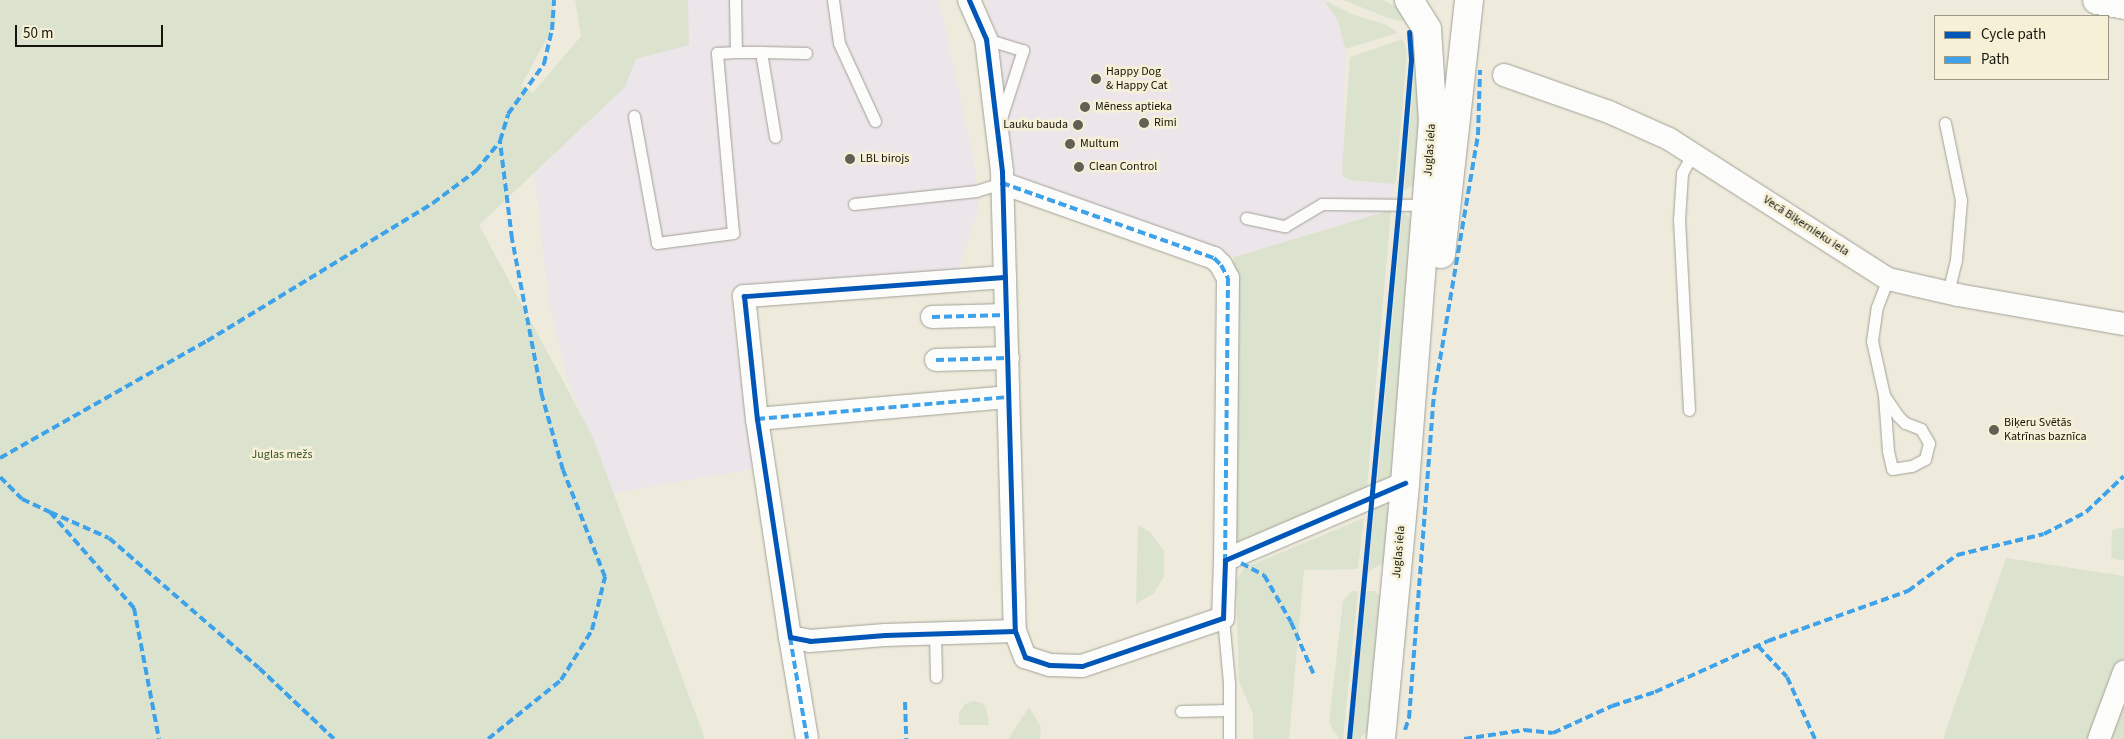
<!DOCTYPE html>
<html>
<head>
<meta charset="utf-8">
<style>
  body { margin:0 }
  #map { position:relative; width:2124px; height:739px; overflow:hidden; background:#eeebdd; font-family:"Source Sans 3",sans-serif }
  div>[style] { position:absolute }
  [style*='--x'] { left:calc(var(--x)*1px); top:calc(var(--y)*1px); width:calc(var(--w)*1px); rotate:calc(var(--a)*1deg) }
  .commercial>* { inset:0; background:#ece5ea }
  .green>* { inset:0; background:#dbe3cf }
  .roads { filter:drop-shadow(0 0 1px #a2a095) drop-shadow(0 0 1px #a2a095) }
  .lane>* { height:11px; margin:-5.5px; padding:0 5.5px; transform-origin:5.5px; border-radius:5.5px; background:#fcfcfa }
  .street>* { height:22px; margin:-11px; padding:0 11px; transform-origin:11px; border-radius:11px; background:#fcfcfa }
  .secondary>* { height:28px; margin:-14px; padding:0 14px; transform-origin:14px; border-radius:14px; background:#fcfcfa }
  .primary>* { height:28px; margin:-14px; padding:0 14px; transform-origin:14px; border-radius:14px; background:#fcfcfa }
  .quiet>* { height:4px; margin-top:-2px; transform-origin:0; background:repeating-linear-gradient(90deg,#3da2e9 0 8px,transparent 0 12px) }
  .cycleway>* { height:5px; margin:-2.5px; padding:0 2.5px; transform-origin:2.5px; border-radius:2.5px; background:#0057b8 }
  .dots>* { width:14px; height:14px; translate:-50% -50%; box-sizing:border-box; border:2px solid #f5f0d6; border-radius:50% }
  span { translate:-50% -50%; white-space:nowrap; text-align:center; line-height:1.15; -webkit-text-stroke:5px #f5f0d6; paint-order:stroke }
  .poi-label { font-size:12px; color:#16140b }
  .left { translate:0 -50%; text-align:left }
  .right { translate:-100% -50%; text-align:right }
  .street-label { font-size:12px; color:#16140b }
  .park-label { font-size:12px; color:#365327 }
  .legend { position:absolute; left:1934px; top:15px; width:175px; height:65px; box-sizing:border-box; background:#f5f0d6; border:1px solid #9c9885; margin:0; padding:6px 9px; list-style:none; font-size:15px; color:#16140b }
  .legend li { display:flex; align-items:center; gap:10px; height:25px }
  .legend b { width:25px; border:1px solid #9c9885 }
  .scale { position:absolute; left:15px; top:25px; width:148px; height:22px; box-sizing:border-box; border:2px solid #16140b; border-top:0; padding-left:6px; font-size:15px; line-height:18px; white-space:nowrap; color:#16140b; -webkit-text-stroke:4px #f5f0d6; paint-order:stroke }
</style>
</head>
<body>
<div id="map">
  <div class="commercial">
    <div style="clip-path:polygon(667px 0,939px 0,974px 161px,978px 209px,958px 271px,729px 290px,753px 469px,614px 493px,568px 380px,549px 303px,532px 154px)"></div>
    <div style="clip-path:polygon(987px 0,1324px 0,1338px 21px,1345px 49px,1343px 176px,1349px 180px,1394px 184px,1392px 209px,1234px 257px,1007px 175px)"></div>
  </div>
  <div class="green">
    <div style="clip-path:polygon(0 0,554px 0,555px 23px,521px 86px,533px 93px,581px 36px,575px 0,688px 0,689px 45px,636px 59px,625px 87px,479px 225px,592px 435px,705px 739px,0 739px)"></div>
    <div style="clip-path:polygon(1324px 0,1351px 14px,1387px 25px,1398px 33px,1345px 49px,1338px 21px)"></div>
    <div style="clip-path:polygon(1343px 0,1383px 0,1407px 12px,1416px 23px,1391px 19px)"></div>
    <div style="clip-path:polygon(1417px 38px,1423px 47px,1418px 183px,1404px 190px)"></div>
    <div style="clip-path:polygon(1403px 39px,1407px 52px,1396px 181px,1394px 184px,1349px 180px,1343px 176px,1342px 169px,1350px 57px)"></div>
    <div style="clip-path:polygon(1391px 210px,1367px 488px,1238px 542px,1235px 538px,1234px 257px)"></div>
    <div style="clip-path:polygon(1402px 211px,1412px 220px,1393px 470px,1388px 479px,1377px 485px)"></div>
    <div style="clip-path:polygon(1375px 503px,1384px 503px,1390px 511px,1385px 562px,1368px 572px)"></div>
    <div style="clip-path:polygon(1364px 518px,1358px 569px,1304px 570px,1289px 739px,1253px 739px,1253px 714px,1239px 681px,1236px 582px,1244px 568px)"></div>
    <div style="clip-path:polygon(1138px 525px,1150px 532px,1164px 551px,1164px 576px,1154px 593px,1136px 604px)"></div>
    <div style="clip-path:polygon(2124px 527px,2124px 561px,2111px 558px,2112px 530px)"></div>
    <div style="clip-path:polygon(2006px 558px,2124px 576px,2124px 739px,1943px 739px)"></div>
    <div style="clip-path:polygon(1352px 591px,1358px 591px,1343px 739px,1339px 739px,1329px 723px,1343px 601px)"></div>
    <div style="clip-path:polygon(1367px 591px,1375px 591px,1381px 599px,1370px 727px,1360px 739px,1351px 739px)"></div>
    <div style="clip-path:polygon(973px 701px,982px 703px,986px 708px,989px 725px,959px 725px,959px 713px,965px 704px)"></div>
    <div style="clip-path:polygon(1029px 707px,1041px 727px,1040px 739px,1008px 739px)"></div>
  </div>
  <div class="roads">
    <div class="lane">
      <div style="--x:833;--y:0;--w:43;--a:82.1"></div>
      <div style="--x:839;--y:43;--w:86;--a:65.2"></div>
      <div style="--x:986;--y:39;--w:39;--a:17"></div>
      <div style="--x:1023;--y:50;--w:71;--a:107.9"></div>
      <div style="--x:736;--y:52;--w:25;--a:0"></div>
      <div style="--x:761;--y:52;--w:86;--a:80.6"></div>
      <div style="--x:761;--y:52;--w:45;--a:1.3"></div>
      <div style="--x:634;--y:116;--w:129;--a:79.7"></div>
      <div style="--x:657;--y:243;--w:77;--a:-7.5"></div>
      <div style="--x:733;--y:233;--w:181;--a:-95.1"></div>
      <div style="--x:717;--y:53;--w:19;--a:-3"></div>
      <div style="--x:736;--y:52;--w:52;--a:-91.1"></div>
      <div style="--x:1945;--y:123;--w:79;--a:78.3"></div>
      <div style="--x:1961;--y:200;--w:60;--a:94.8"></div>
      <div style="--x:1956;--y:260;--w:34;--a:104"></div>
      <div style="--x:854;--y:204;--w:123;--a:-6.1"></div>
      <div style="--x:976;--y:191;--w:27;--a:-17"></div>
      <div style="--x:1246;--y:218;--w:40;--a:12"></div>
      <div style="--x:1285;--y:226;--w:43;--a:-30.7"></div>
      <div style="--x:1322;--y:204;--w:104;--a:0.6"></div>
      <div style="--x:1884;--y:395;--w:56;--a:85.9"></div>
      <div style="--x:1888;--y:451;--w:18;--a:77"></div>
      <div style="--x:1892;--y:469;--w:20;--a:-9"></div>
      <div style="--x:1912;--y:466;--w:15;--a:-28"></div>
      <div style="--x:1925;--y:459;--w:16;--a:-76"></div>
      <div style="--x:1929;--y:443;--w:16;--a:-120"></div>
      <div style="--x:1921;--y:429;--w:17;--a:-159"></div>
      <div style="--x:1905;--y:423;--w:10;--a:-135"></div>
      <div style="--x:1898;--y:416;--w:25;--a:-124"></div>
      <div style="--x:1884;--y:395;--w:55;--a:-102.5"></div>
      <div style="--x:1872;--y:341;--w:34;--a:-82"></div>
      <div style="--x:1877;--y:307;--w:30;--a:-69"></div>
      <div style="--x:1689;--y:410;--w:190;--a:-93"></div>
      <div style="--x:1679;--y:220;--w:47;--a:-86.3"></div>
      <div style="--x:1682;--y:173;--w:23;--a:-61"></div>
      <div style="--x:1223;--y:618;--w:65;--a:84.7"></div>
      <div style="--x:1229;--y:683;--w:56;--a:90"></div>
      <div style="--x:935;--y:634;--w:43;--a:88.7"></div>
      <div style="--x:1181;--y:711;--w:48;--a:-1.2"></div>
    </div>
    <div class="street">
      <div style="--x:969;--y:0;--w:43;--a:66.4"></div>
      <div style="--x:986;--y:39;--w:134;--a:83.1"></div>
      <div style="--x:1002;--y:172;--w:459;--a:88.4"></div>
      <div style="--x:1015;--y:631;--w:28;--a:69"></div>
      <div style="--x:1025;--y:657;--w:26;--a:18"></div>
      <div style="--x:1050;--y:665;--w:32;--a:2"></div>
      <div style="--x:1082;--y:666;--w:149;--a:-18.8"></div>
      <div style="--x:1223;--y:618;--w:58;--a:-88"></div>
      <div style="--x:1225;--y:560;--w:196;--a:-23.2"></div>
      <div style="--x:1504;--y:75;--w:111;--a:19.4"></div>
      <div style="--x:1609;--y:112;--w:66;--a:24.2"></div>
      <div style="--x:1669;--y:139;--w:260;--a:32.6"></div>
      <div style="--x:1888;--y:279;--w:72;--a:12.9"></div>
      <div style="--x:1958;--y:295;--w:169;--a:9.9"></div>
      <div style="--x:1002;--y:183;--w:225;--a:19.5"></div>
      <div style="--x:1214;--y:258;--w:10;--a:45"></div>
      <div style="--x:1221;--y:265;--w:15;--a:62"></div>
      <div style="--x:1228;--y:278;--w:282;--a:90.6"></div>
      <div style="--x:1005;--y:277;--w:262;--a:175.8"></div>
      <div style="--x:744;--y:296;--w:124;--a:84"></div>
      <div style="--x:757;--y:419;--w:220;--a:81.4"></div>
      <div style="--x:790;--y:637;--w:20;--a:11"></div>
      <div style="--x:810;--y:641;--w:75;--a:-4.6"></div>
      <div style="--x:885;--y:635;--w:130;--a:-1.8"></div>
      <div style="--x:932;--y:317;--w:74;--a:-1.5"></div>
      <div style="--x:936;--y:360;--w:72;--a:-1.6"></div>
      <div style="--x:757;--y:419;--w:251;--a:-5"></div>
      <div style="--x:790;--y:637;--w:103;--a:80.5"></div>
      <div style="--x:2099;--y:739;--w:72;--a:-69.5"></div>
    </div>
    <div class="secondary">
      <div style="--x:2097;--y:0;--w:27;--a:10"></div>
    </div>
    <div class="primary">
      <div style="--x:1441;--y:254;--w:256;--a:-83.7"></div>
      <div style="--x:1381;--y:739;--w:257;--a:-84.6"></div>
      <div style="--x:1405;--y:483;--w:362;--a:-85.6"></div>
      <div style="--x:1433;--y:122;--w:93;--a:-93.7"></div>
      <div style="--x:1427;--y:29;--w:34;--a:-122"></div>
    </div>
  </div>
  <div class="quiet">
    <div style="--x:1002;--y:185;--w:2;--a:-90"></div>
    <div style="--x:1002;--y:183;--w:225;--a:19.5"></div>
    <div style="--x:1214;--y:258;--w:10;--a:45"></div>
    <div style="--x:1221;--y:265;--w:15;--a:62"></div>
    <div style="--x:1228;--y:278;--w:282;--a:90.6"></div>
    <div style="--x:932;--y:317;--w:74;--a:-1.5"></div>
    <div style="--x:936;--y:360;--w:72;--a:-1.6"></div>
    <div style="--x:757;--y:419;--w:251;--a:-5"></div>
    <div style="--x:0;--y:458;--w:238;--a:-29.5"></div>
    <div style="--x:207;--y:341;--w:265;--a:-31.4"></div>
    <div style="--x:433;--y:203;--w:54;--a:-36.7"></div>
    <div style="--x:476;--y:171;--w:38;--a:-51"></div>
    <div style="--x:500;--y:141;--w:28;--a:-73"></div>
    <div style="--x:508;--y:114;--w:62;--a:-54.2"></div>
    <div style="--x:544;--y:64;--w:35;--a:-77"></div>
    <div style="--x:552;--y:30;--w:30;--a:-86"></div>
    <div style="--x:0;--y:477;--w:31;--a:45"></div>
    <div style="--x:22;--y:499;--w:31;--a:25"></div>
    <div style="--x:50;--y:512;--w:128;--a:48.8"></div>
    <div style="--x:134;--y:608;--w:133;--a:79.2"></div>
    <div style="--x:50;--y:512;--w:64;--a:23.8"></div>
    <div style="--x:109;--y:538;--w:198;--a:40.9"></div>
    <div style="--x:259;--y:668;--w:103;--a:43.4"></div>
    <div style="--x:1241;--y:563;--w:26;--a:28"></div>
    <div style="--x:1264;--y:575;--w:54;--a:60.1"></div>
    <div style="--x:1291;--y:622;--w:58;--a:66.5"></div>
    <div style="--x:790;--y:637;--w:103;--a:80.5"></div>
    <div style="--x:1758;--y:646;--w:42;--a:46.9"></div>
    <div style="--x:1787;--y:677;--w:68;--a:65.7"></div>
    <div style="--x:905;--y:702;--w:37;--a:88"></div>
    <div style="--x:1405;--y:730;--w:13;--a:-72"></div>
    <div style="--x:1409;--y:718;--w:324;--a:-85.6"></div>
    <div style="--x:1434;--y:395;--w:264;--a:-80.4"></div>
    <div style="--x:1478;--y:135;--w:65;--a:-88.2"></div>
    <div style="--x:488;--y:739;--w:94;--a:-38.9"></div>
    <div style="--x:561;--y:680;--w:59;--a:-58.2"></div>
    <div style="--x:592;--y:630;--w:55;--a:-76.2"></div>
    <div style="--x:605;--y:577;--w:115;--a:-111.4"></div>
    <div style="--x:563;--y:470;--w:77;--a:-105.8"></div>
    <div style="--x:542;--y:396;--w:160;--a:-100.8"></div>
    <div style="--x:512;--y:239;--w:99;--a:-97"></div>
    <div style="--x:1464;--y:739;--w:61;--a:-8.5"></div>
    <div style="--x:1524;--y:730;--w:29;--a:6"></div>
    <div style="--x:1553;--y:733;--w:65;--a:-24.6"></div>
    <div style="--x:1612;--y:706;--w:45;--a:-18"></div>
    <div style="--x:1655;--y:692;--w:124;--a:-24.3"></div>
    <div style="--x:1768;--y:641;--w:149;--a:-19.7"></div>
    <div style="--x:1908;--y:591;--w:61;--a:-36.3"></div>
    <div style="--x:1957;--y:555;--w:89;--a:-13.6"></div>
    <div style="--x:2044;--y:534;--w:47;--a:-27.6"></div>
    <div style="--x:2086;--y:512;--w:52;--a:-43.5"></div>
  </div>
  <div class="cycleway">
    <div style="--x:969;--y:0;--w:43;--a:66.4"></div>
    <div style="--x:986;--y:39;--w:134;--a:83.1"></div>
    <div style="--x:1002;--y:172;--w:459;--a:88.4"></div>
    <div style="--x:1015;--y:631;--w:28;--a:69"></div>
    <div style="--x:1025;--y:657;--w:26;--a:18"></div>
    <div style="--x:1050;--y:665;--w:32;--a:2"></div>
    <div style="--x:1082;--y:666;--w:149;--a:-18.8"></div>
    <div style="--x:1223;--y:618;--w:58;--a:-88"></div>
    <div style="--x:1225;--y:560;--w:196;--a:-23.2"></div>
    <div style="--x:1005;--y:277;--w:262;--a:175.8"></div>
    <div style="--x:744;--y:296;--w:124;--a:84"></div>
    <div style="--x:757;--y:419;--w:220;--a:81.4"></div>
    <div style="--x:790;--y:637;--w:20;--a:11"></div>
    <div style="--x:810;--y:641;--w:75;--a:-4.6"></div>
    <div style="--x:885;--y:635;--w:130;--a:-1.8"></div>
    <div style="--x:1349;--y:739;--w:538;--a:-84.67"></div>
    <div style="--x:1399;--y:203;--w:144;--a:-85.2"></div>
    <div style="--x:1411;--y:59;--w:27;--a:-94"></div>
  </div>
  <div class="dots">
    <div style="left:1096px;top:79px;background:#625f54"></div>
    <div style="left:1085px;top:107px;background:#625f54"></div>
    <div style="left:1144px;top:123px;background:#625f54"></div>
    <div style="left:1078px;top:125px;background:#625f54"></div>
    <div style="left:1070px;top:144px;background:#625f54"></div>
    <div style="left:850px;top:159px;background:#625f54"></div>
    <div style="left:1079px;top:167px;background:#625f54"></div>
    <div style="left:1994px;top:430px;background:#625f54"></div>
  </div>
  <div class="poi-label">
    <span class="left" style="left:1106px;top:79px">Happy Dog<br>&amp; Happy Cat</span>
    <span class="left" style="left:1095px;top:107px">Mēness aptieka</span>
    <span class="left" style="left:1154px;top:123px">Rimi</span>
    <span class="right" style="left:1068px;top:125px">Lauku bauda</span>
    <span class="left" style="left:1080px;top:144px">Multum</span>
    <span class="left" style="left:860px;top:159px">LBL birojs</span>
    <span class="left" style="left:1089px;top:167px">Clean Control</span>
    <span class="left" style="left:2004px;top:430px">Biķeru Svētās<br>Katrīnas baznīca</span>
  </div>
  <div class="street-label">
    <span style="left:1430px;top:150px;rotate:-86deg">Juglas iela</span>
    <span style="left:1806px;top:226px;rotate:33deg">Vecā Biķernieku iela</span>
    <span style="left:1399px;top:552px;rotate:-85deg">Juglas iela</span>
  </div>
  <div class="park-label">
    <span style="left:282px;top:455px">Juglas mežs</span>
  </div>
  <ul class="legend">
  <li><b style="height:6px;background:#0057b8"></b>Cycle path</li>
  <li><b style="height:6px;background:#3da2e9"></b>Path</li>
  </ul>
  <div class="scale">50 m</div>
</div>
</body>
</html>
